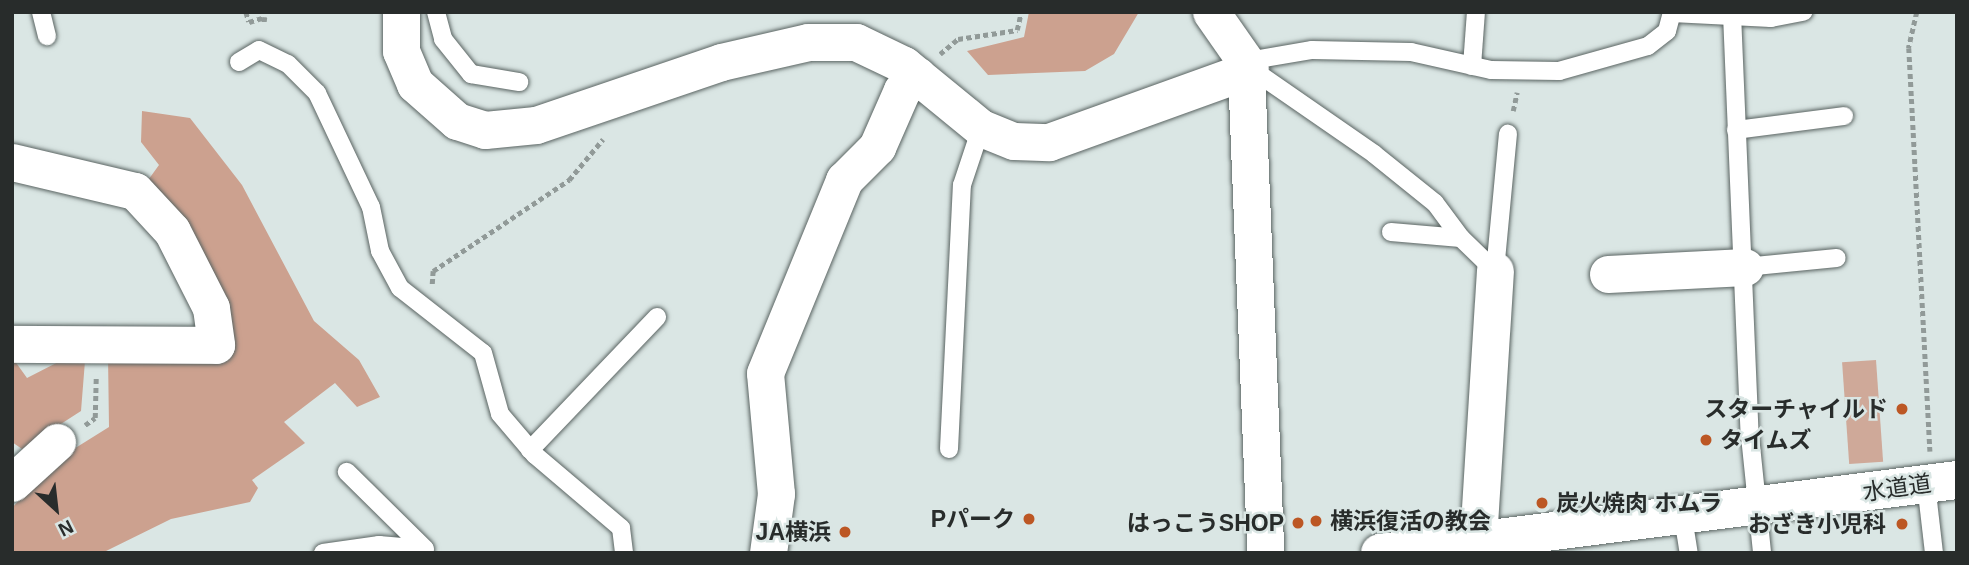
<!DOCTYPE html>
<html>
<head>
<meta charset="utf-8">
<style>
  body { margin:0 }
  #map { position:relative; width:1969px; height:565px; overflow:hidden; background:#dae6e4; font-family:Helvetica,"Noto Sans JP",sans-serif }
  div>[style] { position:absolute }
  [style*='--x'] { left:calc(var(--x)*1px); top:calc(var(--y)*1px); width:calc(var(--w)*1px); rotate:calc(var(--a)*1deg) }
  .green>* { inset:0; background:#cfa999; transform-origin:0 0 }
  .forest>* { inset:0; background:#cca18f }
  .path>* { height:4.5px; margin-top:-2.25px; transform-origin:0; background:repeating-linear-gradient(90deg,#919a98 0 5px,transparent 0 8.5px) }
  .roads { filter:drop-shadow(0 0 2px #5a6462) drop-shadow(0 0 2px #5a6462) }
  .service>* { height:18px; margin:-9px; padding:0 9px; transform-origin:9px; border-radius:9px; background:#fff }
  .minor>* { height:37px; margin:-18.5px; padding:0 18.5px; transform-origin:18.5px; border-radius:18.5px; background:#fff }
  .tertiary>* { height:38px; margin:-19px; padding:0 19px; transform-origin:19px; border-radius:19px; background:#fff }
  .dots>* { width:19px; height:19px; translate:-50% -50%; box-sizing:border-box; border:4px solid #dae6e4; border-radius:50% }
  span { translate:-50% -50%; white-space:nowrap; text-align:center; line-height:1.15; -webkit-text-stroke:5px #dae6e4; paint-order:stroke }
  .poi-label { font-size:23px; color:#282c2b; font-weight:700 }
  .right { translate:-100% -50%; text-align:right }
  .left { translate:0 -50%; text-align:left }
  .street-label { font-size:23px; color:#282c2b }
  .frame { position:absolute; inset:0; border:14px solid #282c2b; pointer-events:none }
  .north { position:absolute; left:21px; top:474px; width:70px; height:70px; -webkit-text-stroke:5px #dae6e4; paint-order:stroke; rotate:153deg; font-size:19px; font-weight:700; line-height:28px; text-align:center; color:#282c2b }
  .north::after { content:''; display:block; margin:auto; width:24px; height:32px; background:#282c2b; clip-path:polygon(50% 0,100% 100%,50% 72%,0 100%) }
</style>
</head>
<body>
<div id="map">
  <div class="green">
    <div style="left:1876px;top:360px;width:102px;height:34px;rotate:86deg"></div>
  </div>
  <div class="forest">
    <div style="clip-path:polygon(1029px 12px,1139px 12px,1114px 54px,1085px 71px,988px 75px,967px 51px,1024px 37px)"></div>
    <div style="clip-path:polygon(142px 111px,190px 118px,242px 185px,314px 321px,359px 360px,380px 397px,357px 407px,335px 383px,284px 422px,305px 443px,252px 480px,258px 488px,250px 502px,171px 519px,102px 553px,12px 553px,12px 508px,53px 462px,109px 427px,108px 356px,228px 356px,146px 183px,159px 165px,141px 142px)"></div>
    <div style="clip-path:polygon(12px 357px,27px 378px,66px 358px,85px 361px,81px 411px,22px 449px,12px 442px)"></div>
  </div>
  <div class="path">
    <div style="--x:246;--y:12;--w:10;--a:73"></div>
    <div style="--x:249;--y:22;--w:17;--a:-17"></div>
    <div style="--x:265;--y:17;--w:8;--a:97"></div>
    <div style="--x:1917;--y:12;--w:37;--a:103"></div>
    <div style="--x:1909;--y:48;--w:404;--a:87"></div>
    <div style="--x:940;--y:54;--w:23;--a:-40"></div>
    <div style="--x:958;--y:39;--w:60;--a:-8.7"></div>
    <div style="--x:1017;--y:30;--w:18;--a:-77"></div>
    <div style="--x:1513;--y:111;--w:19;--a:-78"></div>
    <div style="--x:432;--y:284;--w:13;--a:-86"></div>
    <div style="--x:433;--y:271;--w:164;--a:-33.8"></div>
    <div style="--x:569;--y:180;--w:53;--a:-50.3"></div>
    <div style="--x:85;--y:425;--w:12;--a:-35"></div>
    <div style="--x:95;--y:418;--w:42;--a:-88.6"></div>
  </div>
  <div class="roads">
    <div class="service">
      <div style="--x:41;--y:12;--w:25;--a:76"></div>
      <div style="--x:436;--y:12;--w:28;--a:75"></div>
      <div style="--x:443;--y:39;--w:45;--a:51.3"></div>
      <div style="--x:471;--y:74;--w:49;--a:9.5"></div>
      <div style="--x:1672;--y:13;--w:99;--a:2.9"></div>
      <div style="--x:1771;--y:18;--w:33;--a:-11"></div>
      <div style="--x:1732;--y:14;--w:422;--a:87.6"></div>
      <div style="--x:1750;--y:436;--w:118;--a:84.1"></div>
      <div style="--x:239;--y:62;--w:23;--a:-31"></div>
      <div style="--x:259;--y:50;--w:32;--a:26"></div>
      <div style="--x:288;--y:64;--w:41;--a:45"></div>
      <div style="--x:317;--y:93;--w:126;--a:64.7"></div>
      <div style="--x:371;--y:207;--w:45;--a:78.4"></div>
      <div style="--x:380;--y:251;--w:42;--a:61.6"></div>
      <div style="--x:400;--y:288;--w:105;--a:38.1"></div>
      <div style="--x:483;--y:353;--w:63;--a:74.4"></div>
      <div style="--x:500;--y:414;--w:54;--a:49.5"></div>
      <div style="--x:535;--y:455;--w:113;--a:40.3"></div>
      <div style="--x:621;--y:528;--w:25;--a:83"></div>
      <div style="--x:1472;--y:66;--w:54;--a:-85.8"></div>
      <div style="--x:1250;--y:68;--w:151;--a:34.7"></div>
      <div style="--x:1374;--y:154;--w:78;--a:38.8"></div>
      <div style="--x:1435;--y:203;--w:44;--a:53.4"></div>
      <div style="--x:1248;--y:70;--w:16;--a:-45"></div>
      <div style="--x:1259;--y:59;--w:54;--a:-9.6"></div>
      <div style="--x:1312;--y:50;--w:99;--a:1.2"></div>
      <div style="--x:1411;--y:52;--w:82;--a:12.7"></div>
      <div style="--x:1491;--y:70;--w:68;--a:0.8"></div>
      <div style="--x:1559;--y:71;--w:92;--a:-15.7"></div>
      <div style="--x:1648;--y:46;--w:24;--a:-38"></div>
      <div style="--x:1667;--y:31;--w:20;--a:-75"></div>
      <div style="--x:1736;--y:130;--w:109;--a:-7.4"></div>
      <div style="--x:1391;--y:232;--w:70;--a:4.9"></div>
      <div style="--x:1461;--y:238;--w:47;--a:44.1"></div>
      <div style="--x:1495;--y:271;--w:138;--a:-84.6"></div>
      <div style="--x:1745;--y:267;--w:92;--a:-5.6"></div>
      <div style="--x:949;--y:449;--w:264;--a:-87.2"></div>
      <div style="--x:962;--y:185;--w:60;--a:-71.6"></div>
      <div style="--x:530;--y:450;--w:184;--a:-46.3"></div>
      <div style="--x:1926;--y:484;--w:69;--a:83.4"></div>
      <div style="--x:1683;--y:517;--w:36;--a:81"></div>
      <div style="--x:323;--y:553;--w:57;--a:-8.1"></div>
      <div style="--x:379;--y:545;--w:46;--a:5"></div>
      <div style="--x:425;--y:549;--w:110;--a:-135.4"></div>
    </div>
    <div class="minor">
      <div style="--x:401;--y:12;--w:39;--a:90"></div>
      <div style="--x:401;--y:51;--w:36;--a:67"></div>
      <div style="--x:415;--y:84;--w:56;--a:41.4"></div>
      <div style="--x:457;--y:121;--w:29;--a:18"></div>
      <div style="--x:485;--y:130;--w:51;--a:-5.6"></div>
      <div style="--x:536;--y:125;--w:195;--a:-18.8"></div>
      <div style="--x:721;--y:62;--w:89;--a:-12.9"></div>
      <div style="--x:808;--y:42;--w:48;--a:0"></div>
      <div style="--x:856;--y:42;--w:53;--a:25.6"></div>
      <div style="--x:904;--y:65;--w:99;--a:39.3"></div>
      <div style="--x:981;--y:128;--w:35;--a:22"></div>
      <div style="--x:1014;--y:141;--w:35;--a:2"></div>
      <div style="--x:1049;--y:142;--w:209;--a:-19.8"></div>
      <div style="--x:1246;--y:71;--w:482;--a:87.7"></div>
      <div style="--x:1211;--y:12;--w:68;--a:55.1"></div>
      <div style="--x:12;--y:162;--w:126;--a:13.3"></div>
      <div style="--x:135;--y:191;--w:54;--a:47.2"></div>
      <div style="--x:172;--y:231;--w:86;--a:63.1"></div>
      <div style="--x:211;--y:308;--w:37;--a:82"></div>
      <div style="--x:216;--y:345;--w:204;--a:-179.7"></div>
      <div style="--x:1608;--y:274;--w:137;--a:-2.9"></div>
      <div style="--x:12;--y:483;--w:61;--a:-42.3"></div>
      <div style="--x:1478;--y:540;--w:270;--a:-86.4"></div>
      <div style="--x:768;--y:553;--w:60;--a:-82.3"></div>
      <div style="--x:776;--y:494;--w:121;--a:-95.2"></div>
      <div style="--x:765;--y:373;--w:209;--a:-67.7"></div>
      <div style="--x:844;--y:180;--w:47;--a:-45"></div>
      <div style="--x:877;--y:147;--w:62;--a:-66.3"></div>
      <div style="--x:902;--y:90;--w:21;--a:-43"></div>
    </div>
    <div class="tertiary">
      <div style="--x:1380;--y:553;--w:582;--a:-7.21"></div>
    </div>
  </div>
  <div class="dots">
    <div style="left:1902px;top:409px;background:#bc5724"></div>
    <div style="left:1706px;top:440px;background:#bc5724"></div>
    <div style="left:1542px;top:503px;background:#bc5724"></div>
    <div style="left:1029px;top:519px;background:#bc5724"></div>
    <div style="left:1316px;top:521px;background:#bc5724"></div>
    <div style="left:1298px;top:523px;background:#bc5724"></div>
    <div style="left:1902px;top:524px;background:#bc5724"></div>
    <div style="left:845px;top:532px;background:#bc5724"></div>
  </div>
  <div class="poi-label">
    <span class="right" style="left:1888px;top:409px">スターチャイルド</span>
    <span class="left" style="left:1720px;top:440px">タイムズ</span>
    <span class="left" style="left:1556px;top:503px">炭火焼肉 ホムラ</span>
    <span class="right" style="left:1015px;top:519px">Pパーク</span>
    <span class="left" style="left:1330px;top:521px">横浜復活の教会</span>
    <span class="right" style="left:1284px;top:523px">はっこうSHOP</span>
    <span class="right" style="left:1886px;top:524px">おざき小児科</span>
    <span class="right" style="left:831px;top:532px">JA横浜</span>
  </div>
  <div class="street-label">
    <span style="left:1897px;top:488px;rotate:-8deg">水道道</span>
  </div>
  <div class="frame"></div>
  <div class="north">N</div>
</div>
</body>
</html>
